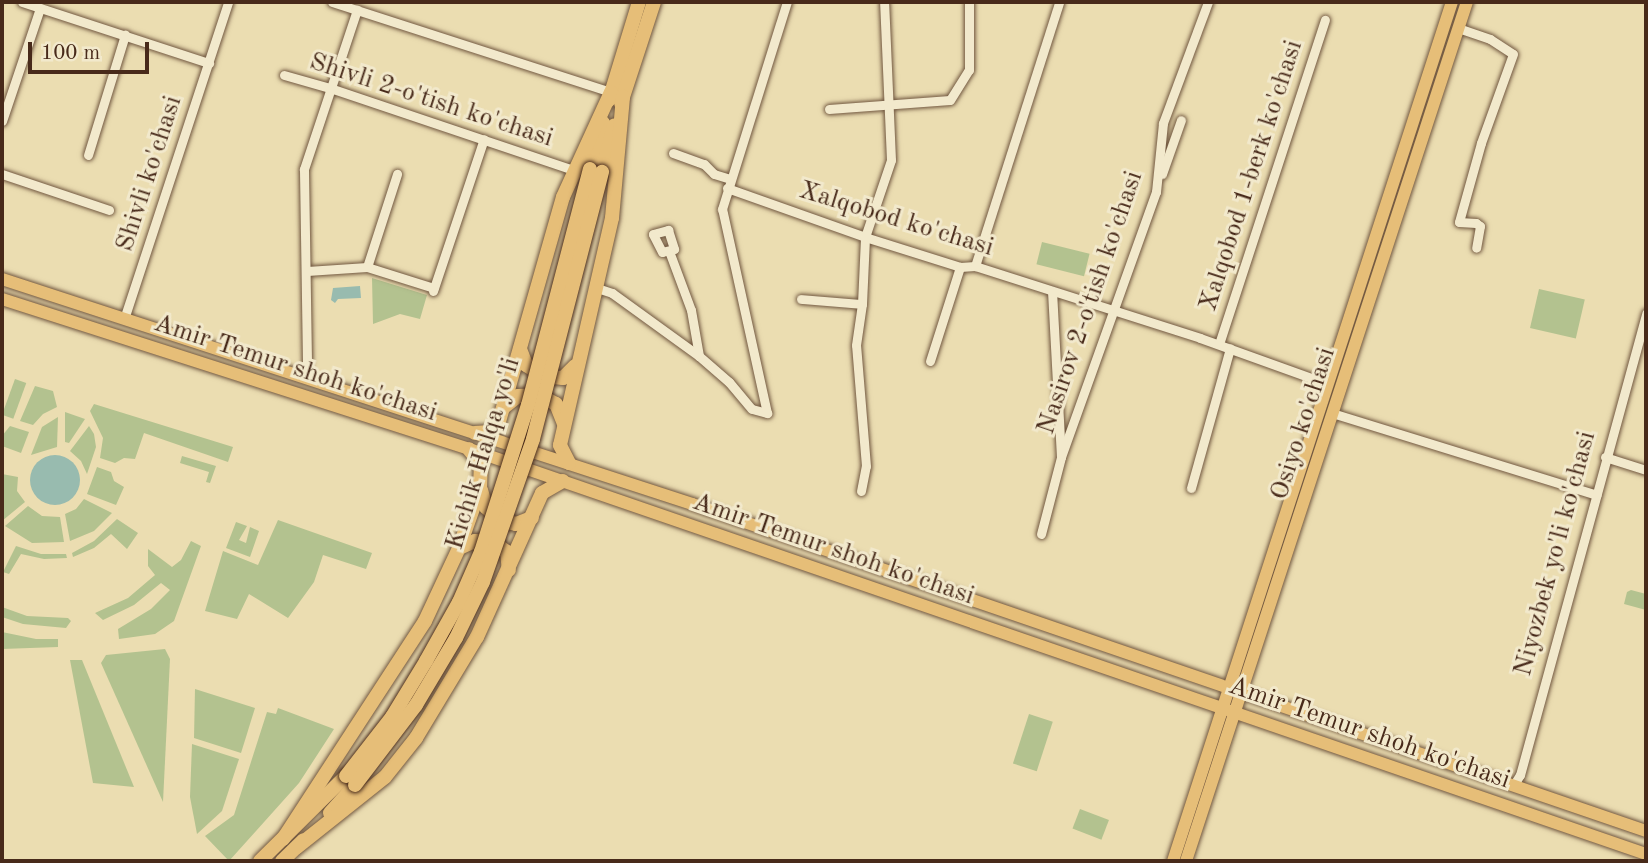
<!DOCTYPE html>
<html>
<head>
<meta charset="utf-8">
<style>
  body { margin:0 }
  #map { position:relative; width:1648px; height:863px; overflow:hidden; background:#ebddb1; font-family:"Old Standard TT",serif }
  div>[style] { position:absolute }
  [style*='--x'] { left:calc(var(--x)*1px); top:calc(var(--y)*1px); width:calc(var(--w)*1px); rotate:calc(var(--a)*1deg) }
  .green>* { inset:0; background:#b3c28f; transform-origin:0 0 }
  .water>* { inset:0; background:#98bbaf }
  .round { border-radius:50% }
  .roads { filter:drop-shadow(0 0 2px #715740) drop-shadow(0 0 2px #715740) }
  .minor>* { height:9px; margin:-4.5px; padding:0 4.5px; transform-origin:4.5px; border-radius:4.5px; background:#f2e9cc }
  .major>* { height:12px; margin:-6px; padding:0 6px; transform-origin:6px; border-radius:6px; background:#e6be78 }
  .highway>* { height:14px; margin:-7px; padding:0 7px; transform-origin:7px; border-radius:7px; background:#e6be78 }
  .bridges { filter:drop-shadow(0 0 2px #482a1a) drop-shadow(0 0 2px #482a1a) }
  .highway-bridge>* { height:14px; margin:-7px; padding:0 7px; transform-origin:7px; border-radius:7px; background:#e6be78 }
  span { translate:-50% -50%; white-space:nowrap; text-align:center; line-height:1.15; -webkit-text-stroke:6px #f2e9cc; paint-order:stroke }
  .street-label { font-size:26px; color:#482a1a }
  .frame { position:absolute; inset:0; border:4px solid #482a1a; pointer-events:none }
  .scale { position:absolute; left:28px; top:42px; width:121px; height:32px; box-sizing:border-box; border:4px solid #482a1a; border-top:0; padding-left:9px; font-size:21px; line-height:24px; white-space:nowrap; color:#482a1a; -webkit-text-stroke:5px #f2e9cc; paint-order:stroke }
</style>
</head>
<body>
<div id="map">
  <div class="green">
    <div style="left:1042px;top:242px;width:49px;height:23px;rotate:14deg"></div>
    <div style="clip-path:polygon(372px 278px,427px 295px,420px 319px,400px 314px,373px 324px)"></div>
    <div style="left:1539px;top:289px;width:47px;height:40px;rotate:13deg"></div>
    <div style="left:15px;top:379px;width:12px;height:38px;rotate:20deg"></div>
    <div style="clip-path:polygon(35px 386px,53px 391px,57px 407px,43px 414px,33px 425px,20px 421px)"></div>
    <div style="clip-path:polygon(94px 404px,233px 447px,228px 462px,144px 433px,135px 459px,124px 458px,115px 463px,100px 458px,103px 438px,90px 411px)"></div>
    <div style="clip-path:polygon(65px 412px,85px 419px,69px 443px,65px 442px)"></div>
    <div style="clip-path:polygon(58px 417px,57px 447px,31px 455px,42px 427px)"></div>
    <div style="clip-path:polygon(10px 426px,29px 432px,21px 453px,2px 446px,2px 436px)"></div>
    <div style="clip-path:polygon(89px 426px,94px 434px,96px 447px,87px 474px,81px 461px,70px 451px)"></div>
    <div style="clip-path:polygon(182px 456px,216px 466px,210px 483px,206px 482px,209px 472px,180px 463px)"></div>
    <div style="clip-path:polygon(97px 467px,111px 472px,114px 481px,124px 487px,116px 505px,87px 494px)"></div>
    <div style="clip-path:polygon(2px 474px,18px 477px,17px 491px,25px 502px,2px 521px)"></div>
    <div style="clip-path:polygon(84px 499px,112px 513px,94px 531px,70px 541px,65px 514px,76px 509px)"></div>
    <div style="clip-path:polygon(28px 506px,42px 516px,60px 517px,64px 542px,32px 543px,5px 526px)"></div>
    <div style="clip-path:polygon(117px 519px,138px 533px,127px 549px,111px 534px,94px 548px,73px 557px,72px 553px,94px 541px)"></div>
    <div style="clip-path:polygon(278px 520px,372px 553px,366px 569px,323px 555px,314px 582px,288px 618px,249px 594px,237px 619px,205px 611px,223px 551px,258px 565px)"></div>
    <div style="clip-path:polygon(236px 522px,247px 526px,239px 540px,246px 543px,250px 527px,259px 531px,250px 557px,226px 548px)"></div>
    <div style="clip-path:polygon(191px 541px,201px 546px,174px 621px,155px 634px,119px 639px,118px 629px,151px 609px,170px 590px,161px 583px,134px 605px,103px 620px,95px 613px,128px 598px,155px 575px,148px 566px,148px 549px,172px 567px,181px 560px)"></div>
    <div style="clip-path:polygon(16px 546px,41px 554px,66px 554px,67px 558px,44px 559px,21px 554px,9px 574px,3px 572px)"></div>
    <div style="clip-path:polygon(1631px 590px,1646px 594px,1646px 610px,1624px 604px,1627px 592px)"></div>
    <div style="clip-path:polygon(2px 607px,27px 616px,68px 618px,71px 621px,66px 628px,23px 624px,2px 617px)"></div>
    <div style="clip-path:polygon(2px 632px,36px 639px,58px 639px,58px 647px,2px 649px)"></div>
    <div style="clip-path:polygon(165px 649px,170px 659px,163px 802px,101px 663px,106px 655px)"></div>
    <div style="clip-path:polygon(70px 660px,82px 660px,134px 787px,93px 783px)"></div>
    <div style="clip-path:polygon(195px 689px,255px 708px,241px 753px,194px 738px)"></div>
    <div style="clip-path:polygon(278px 708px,334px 729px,299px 783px,229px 861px,205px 836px,234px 815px,267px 712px,276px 714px)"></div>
    <div style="left:1029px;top:714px;width:25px;height:52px;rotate:18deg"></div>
    <div style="clip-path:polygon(192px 744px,239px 759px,222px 811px,197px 834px,190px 797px)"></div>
    <div style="left:1080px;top:809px;width:31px;height:21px;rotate:21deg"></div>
  </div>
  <div class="water">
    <div style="clip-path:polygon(360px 286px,361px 298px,338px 299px,335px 303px,331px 300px,333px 288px)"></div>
    <div class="round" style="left:30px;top:455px;width:50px;height:50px"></div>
  </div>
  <div class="roads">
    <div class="minor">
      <div style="--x:22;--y:2;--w:197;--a:18.1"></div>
      <div style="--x:332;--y:2;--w:293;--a:17.9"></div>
      <div style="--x:1458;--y:28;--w:34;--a:19"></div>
      <div style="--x:1490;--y:39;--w:27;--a:33"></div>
      <div style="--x:1513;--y:54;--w:95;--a:109.8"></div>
      <div style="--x:1481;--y:143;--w:82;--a:105.6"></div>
      <div style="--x:1459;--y:222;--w:17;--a:3"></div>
      <div style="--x:1476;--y:223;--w:5;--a:37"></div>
      <div style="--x:1480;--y:226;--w:22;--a:100"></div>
      <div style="--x:284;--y:75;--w:48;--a:15.8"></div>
      <div style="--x:330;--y:88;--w:256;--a:18.6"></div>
      <div style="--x:829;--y:109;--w:121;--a:-4.3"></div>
      <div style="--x:950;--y:100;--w:36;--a:-58"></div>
      <div style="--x:969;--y:70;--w:68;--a:-90"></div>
      <div style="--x:2;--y:121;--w:119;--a:-71.4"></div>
      <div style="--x:673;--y:153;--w:33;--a:20"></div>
      <div style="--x:704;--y:164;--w:14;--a:45"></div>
      <div style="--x:714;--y:174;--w:17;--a:17"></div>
      <div style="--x:88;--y:155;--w:126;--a:-72.9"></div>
      <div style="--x:2;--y:174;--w:113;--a:18.6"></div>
      <div style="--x:1162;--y:174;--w:57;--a:-70.6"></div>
      <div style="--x:727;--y:188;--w:146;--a:19.5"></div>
      <div style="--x:865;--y:237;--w:100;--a:17.5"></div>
      <div style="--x:960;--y:267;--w:15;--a:-4"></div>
      <div style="--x:975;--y:266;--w:236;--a:17.7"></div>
      <div style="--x:1200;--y:338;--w:136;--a:19.8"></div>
      <div style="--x:668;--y:230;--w:20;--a:72"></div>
      <div style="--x:674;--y:249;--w:12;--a:166"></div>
      <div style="--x:662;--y:252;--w:20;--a:-117"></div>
      <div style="--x:653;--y:234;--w:16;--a:-15"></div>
      <div style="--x:669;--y:251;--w:63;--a:69.6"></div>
      <div style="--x:691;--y:310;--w:47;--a:80.1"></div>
      <div style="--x:975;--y:266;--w:277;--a:-72.3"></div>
      <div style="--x:367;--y:267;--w:98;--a:-72.1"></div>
      <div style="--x:307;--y:271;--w:60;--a:-3.8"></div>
      <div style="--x:367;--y:267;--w:70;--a:17.4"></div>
      <div style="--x:597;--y:288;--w:16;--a:18"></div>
      <div style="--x:612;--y:293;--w:107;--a:35.9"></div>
      <div style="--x:699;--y:356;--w:40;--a:41"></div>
      <div style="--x:729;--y:382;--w:35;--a:50"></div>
      <div style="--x:752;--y:409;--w:16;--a:15"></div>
      <div style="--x:767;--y:413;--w:209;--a:-102.4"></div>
      <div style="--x:722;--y:209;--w:217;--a:-72.6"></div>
      <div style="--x:433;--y:291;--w:160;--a:-71.5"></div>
      <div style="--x:801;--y:299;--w:61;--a:4.7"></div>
      <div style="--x:124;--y:319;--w:334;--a:-71.8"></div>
      <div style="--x:1219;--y:344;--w:341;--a:-71.9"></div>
      <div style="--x:930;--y:361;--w:99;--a:-72.3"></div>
      <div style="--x:304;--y:377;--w:15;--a:-79"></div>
      <div style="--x:307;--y:362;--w:193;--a:-90.9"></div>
      <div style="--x:304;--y:169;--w:168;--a:-71.6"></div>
      <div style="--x:1332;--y:413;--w:277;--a:17.2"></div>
      <div style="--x:1061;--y:457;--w:282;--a:-70.3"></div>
      <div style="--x:1156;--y:192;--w:69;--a:-84.2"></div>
      <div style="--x:1163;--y:123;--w:129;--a:-69.6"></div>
      <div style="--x:1605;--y:457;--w:43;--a:17.6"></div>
      <div style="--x:1191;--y:488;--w:145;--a:-74.4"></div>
      <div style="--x:861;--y:491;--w:25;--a:-79"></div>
      <div style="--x:866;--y:466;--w:121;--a:-94.7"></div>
      <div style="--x:856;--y:345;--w:41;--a:-81.7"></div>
      <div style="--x:862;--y:304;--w:67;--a:-87.4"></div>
      <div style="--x:865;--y:237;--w:81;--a:-71.3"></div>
      <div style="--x:891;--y:160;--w:158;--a:-92.5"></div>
      <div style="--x:1041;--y:534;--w:80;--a:-75.4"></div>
      <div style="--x:1061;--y:457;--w:166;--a:-93.1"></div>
      <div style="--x:1513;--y:786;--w:13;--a:-58"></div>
      <div style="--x:1520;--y:775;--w:479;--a:-74.7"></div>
    </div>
    <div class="major">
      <div style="--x:2;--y:279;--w:726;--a:18.06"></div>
      <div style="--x:692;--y:504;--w:1008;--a:18.92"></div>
      <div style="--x:2;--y:299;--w:490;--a:17.8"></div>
      <div style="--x:469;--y:449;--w:1245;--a:18.99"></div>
      <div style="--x:1173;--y:861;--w:903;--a:-72.01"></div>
      <div style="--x:1186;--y:861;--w:904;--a:-71.89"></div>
    </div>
    <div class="highway">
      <div style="--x:609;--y:100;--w:102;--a:-73"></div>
      <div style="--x:621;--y:103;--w:106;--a:-71.9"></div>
      <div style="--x:590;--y:169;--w:48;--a:-74.2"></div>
      <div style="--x:602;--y:172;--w:48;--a:-75.4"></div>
      <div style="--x:520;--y:349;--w:17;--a:69"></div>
      <div style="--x:526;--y:365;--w:20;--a:33"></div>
      <div style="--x:543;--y:376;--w:20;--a:6"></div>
      <div style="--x:563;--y:378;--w:17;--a:-45"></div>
      <div style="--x:504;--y:407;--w:18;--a:-38"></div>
      <div style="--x:518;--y:396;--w:21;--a:-3"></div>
      <div style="--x:539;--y:395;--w:19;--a:28"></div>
      <div style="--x:556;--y:404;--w:22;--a:68"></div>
      <div style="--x:475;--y:433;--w:15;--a:-4"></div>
      <div style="--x:490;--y:432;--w:11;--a:-41"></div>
      <div style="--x:498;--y:425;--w:237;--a:-74.1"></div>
      <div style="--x:563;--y:197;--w:115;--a:-65.4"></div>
      <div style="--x:569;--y:463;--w:20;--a:-117"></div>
      <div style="--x:560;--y:445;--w:233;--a:-77.1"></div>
      <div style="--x:612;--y:218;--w:122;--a:-84.8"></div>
      <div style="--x:481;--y:490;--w:18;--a:74"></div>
      <div style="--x:486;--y:507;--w:18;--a:45"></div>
      <div style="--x:499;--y:520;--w:17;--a:13"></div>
      <div style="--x:516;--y:524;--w:17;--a:-21"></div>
      <div style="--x:459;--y:548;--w:17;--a:-24"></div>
      <div style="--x:475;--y:541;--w:18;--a:3"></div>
      <div style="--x:493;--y:542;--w:17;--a:36"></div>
      <div style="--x:507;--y:552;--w:18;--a:84"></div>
      <div style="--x:330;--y:813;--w:38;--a:-48"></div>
      <div style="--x:283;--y:839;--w:260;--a:-56.9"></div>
      <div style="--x:425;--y:621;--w:81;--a:-65"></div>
      <div style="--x:459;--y:548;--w:63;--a:-70.4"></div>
      <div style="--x:480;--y:489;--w:25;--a:-88"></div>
      <div style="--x:481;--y:464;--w:19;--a:-129"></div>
      <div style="--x:297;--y:847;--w:112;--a:-38.5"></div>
      <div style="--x:385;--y:777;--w:50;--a:-51.5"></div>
      <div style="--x:416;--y:738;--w:118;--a:-58.9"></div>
      <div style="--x:477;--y:637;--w:158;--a:-65.7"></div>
      <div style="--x:542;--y:493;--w:24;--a:-30"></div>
      <div style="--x:260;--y:861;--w:121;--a:-44.7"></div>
      <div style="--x:282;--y:861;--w:30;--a:-44"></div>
    </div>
  </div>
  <div class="bridges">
    <div class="highway-bridge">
      <div style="--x:346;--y:776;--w:75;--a:-52.1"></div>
      <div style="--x:392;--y:717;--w:66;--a:-58.7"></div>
      <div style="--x:426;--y:661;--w:68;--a:-60.8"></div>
      <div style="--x:459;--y:602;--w:55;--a:-66.3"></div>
      <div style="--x:481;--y:552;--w:154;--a:-72.3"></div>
      <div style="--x:528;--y:405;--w:244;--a:-75.3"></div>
      <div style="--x:355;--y:785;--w:101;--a:-52.7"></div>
      <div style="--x:416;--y:705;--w:78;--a:-59.2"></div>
      <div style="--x:456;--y:638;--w:62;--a:-64.3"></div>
      <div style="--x:483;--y:582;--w:151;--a:-70.7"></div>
      <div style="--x:533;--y:439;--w:276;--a:-75.5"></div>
    </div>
  </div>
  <div class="street-label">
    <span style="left:431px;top:101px;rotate:18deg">Shivli 2-o'tish ko'chasi</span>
    <span style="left:150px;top:174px;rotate:-72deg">Shivli ko'chasi</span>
    <span style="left:1252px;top:176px;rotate:-72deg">Xalqobod 1-berk ko'chasi</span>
    <span style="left:896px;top:220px;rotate:17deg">Xalqobod ko'chasi</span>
    <span style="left:1091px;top:303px;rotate:-71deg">Nasirov 2-o'tish ko'chasi</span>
    <span style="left:295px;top:369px;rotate:18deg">Amir Temur shoh ko'chasi</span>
    <span style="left:1304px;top:424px;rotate:-72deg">Osiyo ko'chasi</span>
    <span style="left:484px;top:454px;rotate:-73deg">Kichik Halqa yo'li</span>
    <span style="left:833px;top:550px;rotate:19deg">Amir Temur shoh ko'chasi</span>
    <span style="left:1556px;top:554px;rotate:-75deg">Niyozbek yo'li ko'chasi</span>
    <span style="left:1369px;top:734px;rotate:19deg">Amir Temur shoh ko'chasi</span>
  </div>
  <div class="frame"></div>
  <div class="scale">100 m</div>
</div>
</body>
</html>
